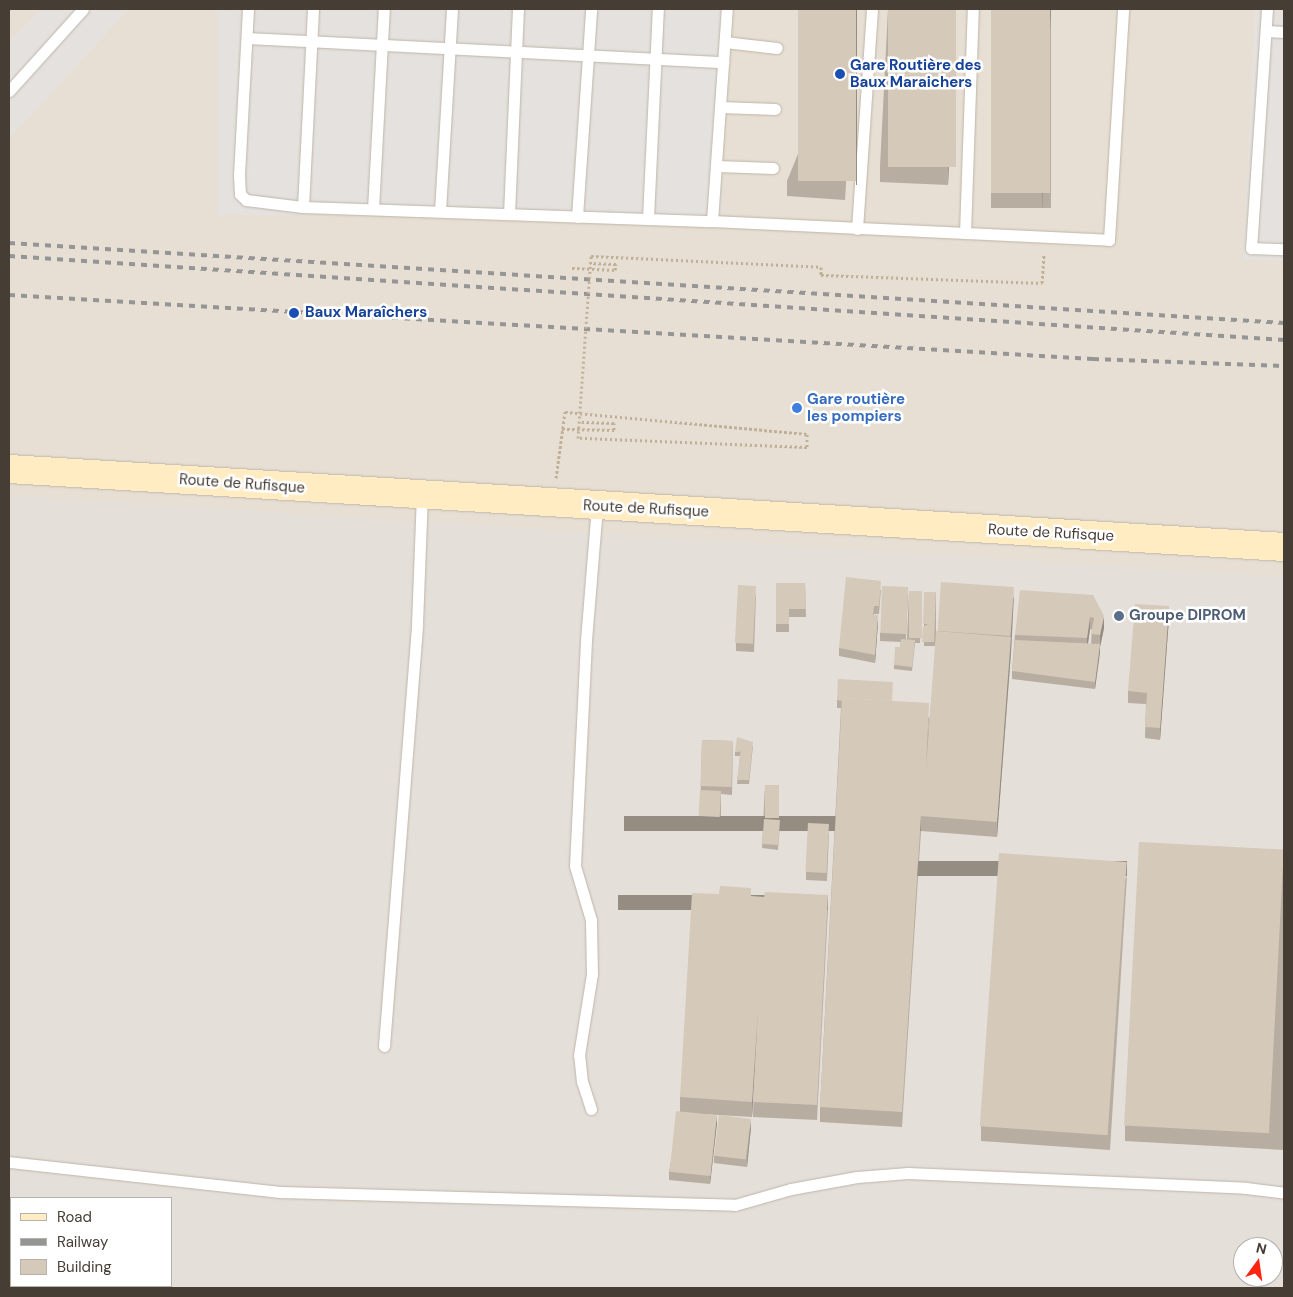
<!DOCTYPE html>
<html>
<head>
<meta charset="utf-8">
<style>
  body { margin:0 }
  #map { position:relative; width:1293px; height:1297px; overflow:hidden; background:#f3eee5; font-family:"DM Sans",sans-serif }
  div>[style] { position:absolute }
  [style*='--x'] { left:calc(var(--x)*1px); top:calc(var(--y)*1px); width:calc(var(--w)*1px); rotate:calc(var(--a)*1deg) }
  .residential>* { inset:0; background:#e7dfd3 }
  .industrial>* { inset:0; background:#e5dfda }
  .parking>* { inset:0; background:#e4e1de; transform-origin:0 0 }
  .path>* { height:3px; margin-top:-1.5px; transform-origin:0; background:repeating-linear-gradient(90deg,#c1b098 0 2.5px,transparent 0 5px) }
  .roads { filter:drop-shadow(0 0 1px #bfb5a8) drop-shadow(0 0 1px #bfb5a8) }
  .service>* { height:11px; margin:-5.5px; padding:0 5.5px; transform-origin:5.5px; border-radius:5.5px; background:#fff }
  .secondary>* { height:28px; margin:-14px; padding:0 14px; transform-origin:14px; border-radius:14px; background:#ffecc3 }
  .rail>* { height:4px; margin-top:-2px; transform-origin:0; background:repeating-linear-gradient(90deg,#959595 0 6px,transparent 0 12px) }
  .path-bridge>* { height:3px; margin-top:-1.5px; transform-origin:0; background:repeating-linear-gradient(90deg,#c1b098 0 2.5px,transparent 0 5px) }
  .wall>* { inset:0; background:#b7ada0; transform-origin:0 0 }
  .shaded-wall>* { inset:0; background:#958d82; transform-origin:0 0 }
  .building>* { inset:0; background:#d5c9ba; transform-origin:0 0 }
  .dots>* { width:14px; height:14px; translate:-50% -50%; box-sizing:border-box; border:2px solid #fff; border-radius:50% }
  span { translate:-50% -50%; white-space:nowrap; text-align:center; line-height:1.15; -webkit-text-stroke:5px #fff; paint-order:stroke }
  .transit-label { font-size:15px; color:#164399; font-weight:700 }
  .left { translate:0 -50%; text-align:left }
  .shop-label { font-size:15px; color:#366cbe; font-weight:700 }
  .street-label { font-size:15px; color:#463e35 }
  .service-label { font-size:15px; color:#4e5e75; font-weight:700 }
  .frame { position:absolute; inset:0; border:10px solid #463e35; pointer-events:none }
  .legend { position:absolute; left:10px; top:1197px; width:162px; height:90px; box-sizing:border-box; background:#fff; border:1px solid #b5b2ae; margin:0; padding:6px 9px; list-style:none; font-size:15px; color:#463e35 }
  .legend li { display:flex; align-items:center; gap:10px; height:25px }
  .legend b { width:25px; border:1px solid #b5b2ae }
  .north { position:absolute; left:1233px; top:1237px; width:50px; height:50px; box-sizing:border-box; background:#fff; border:1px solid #b5b2ae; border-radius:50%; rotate:14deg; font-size:14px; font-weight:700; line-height:20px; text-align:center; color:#463e35 }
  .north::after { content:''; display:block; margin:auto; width:18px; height:22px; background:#ff2410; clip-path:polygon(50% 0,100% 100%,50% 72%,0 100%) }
</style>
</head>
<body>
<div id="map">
  <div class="residential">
    <div style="clip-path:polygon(evenodd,9px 9px,1284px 9px,1284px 1288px,9px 1288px,9px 9px,11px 1198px,171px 1198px,171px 1286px,11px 1286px,11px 1198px,9px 9px,1243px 1247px,1273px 1247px,1273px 1277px,1243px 1277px,1243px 1247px)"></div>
  </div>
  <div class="industrial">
    <div style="clip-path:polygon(evenodd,9px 495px,1284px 577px,1284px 1288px,9px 1288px,9px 495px,11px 1198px,171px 1198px,171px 1286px,11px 1286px,11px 1198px,9px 495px,1243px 1247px,1273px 1247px,1273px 1277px,1243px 1277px,1243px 1247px)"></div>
  </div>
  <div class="parking">
    <div style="clip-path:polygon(41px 9px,129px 9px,9px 139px,9px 42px)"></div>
    <div style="left:217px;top:9px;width:505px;height:206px"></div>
    <div style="clip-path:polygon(1255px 9px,1284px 9px,1284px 260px,1243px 260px)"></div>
  </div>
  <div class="path">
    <div style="--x:572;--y:268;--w:43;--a:2.7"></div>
    <div style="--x:615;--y:270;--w:6;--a:-81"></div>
    <div style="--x:616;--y:264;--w:26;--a:-178"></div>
    <div style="--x:1042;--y:283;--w:29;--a:-86"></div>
    <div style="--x:562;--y:429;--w:52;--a:1.1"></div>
    <div style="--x:614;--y:430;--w:7;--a:-90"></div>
    <div style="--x:614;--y:423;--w:35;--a:-178"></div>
    <div style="--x:556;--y:478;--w:67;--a:-82.2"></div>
    <div style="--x:565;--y:412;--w:243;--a:5.2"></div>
  </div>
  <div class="roads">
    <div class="service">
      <div style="--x:248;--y:9;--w:166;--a:93.1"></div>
      <div style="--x:239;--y:175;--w:19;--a:87"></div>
      <div style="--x:240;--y:194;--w:8;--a:45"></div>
      <div style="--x:246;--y:200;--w:57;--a:7"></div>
      <div style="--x:303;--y:207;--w:409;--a:2"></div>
      <div style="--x:712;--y:221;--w:397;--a:2.7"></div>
      <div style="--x:1109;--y:240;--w:231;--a:-86.5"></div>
      <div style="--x:1267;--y:9;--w:240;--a:93.8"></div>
      <div style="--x:1251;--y:248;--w:33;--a:2"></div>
      <div style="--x:1266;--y:31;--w:18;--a:3"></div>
      <div style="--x:247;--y:38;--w:477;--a:2.9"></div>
      <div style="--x:725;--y:42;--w:52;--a:6.6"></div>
      <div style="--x:9;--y:91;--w:110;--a:-47.9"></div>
      <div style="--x:720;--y:107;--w:55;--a:2.1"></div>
      <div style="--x:716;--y:166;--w:57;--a:2"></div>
      <div style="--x:303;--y:207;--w:198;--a:-87.1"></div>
      <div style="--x:373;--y:209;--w:200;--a:-86.9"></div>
      <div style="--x:440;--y:211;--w:202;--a:-86.6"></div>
      <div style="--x:509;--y:214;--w:205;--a:-87.5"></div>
      <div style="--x:577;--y:217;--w:208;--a:-86.1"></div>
      <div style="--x:648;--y:218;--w:209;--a:-87.3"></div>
      <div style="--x:712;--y:221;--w:213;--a:-86"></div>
      <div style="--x:857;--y:229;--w:221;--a:-86.1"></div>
      <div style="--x:965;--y:233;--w:224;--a:-88"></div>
      <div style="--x:384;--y:1046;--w:423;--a:-85.5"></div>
      <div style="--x:417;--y:624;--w:129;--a:-87.8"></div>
      <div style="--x:591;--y:1109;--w:28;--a:-108"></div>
      <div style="--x:582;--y:1082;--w:27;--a:-96"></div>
      <div style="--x:579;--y:1055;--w:82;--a:-80.9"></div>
      <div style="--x:592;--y:974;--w:54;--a:-91.1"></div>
      <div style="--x:591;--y:920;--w:56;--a:-106.5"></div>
      <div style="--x:575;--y:866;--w:226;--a:-87.2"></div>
      <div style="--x:586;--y:640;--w:134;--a:-85.3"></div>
      <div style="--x:9;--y:1162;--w:274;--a:6.3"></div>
      <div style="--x:281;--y:1192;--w:454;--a:1.6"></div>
      <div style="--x:735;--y:1205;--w:58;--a:-15.9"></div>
      <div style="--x:791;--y:1189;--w:67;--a:-10.3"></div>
      <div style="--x:857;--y:1177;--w:51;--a:-4.5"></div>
      <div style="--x:908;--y:1173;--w:338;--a:2.5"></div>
      <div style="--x:1246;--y:1188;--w:38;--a:7"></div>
    </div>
    <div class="secondary">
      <div style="--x:9;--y:469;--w:1277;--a:3.5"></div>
    </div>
  </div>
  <div class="rail">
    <div style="--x:9;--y:243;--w:1278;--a:3.59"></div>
    <div style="--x:9;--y:256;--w:1278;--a:3.77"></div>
    <div style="--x:9;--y:295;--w:1086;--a:3.38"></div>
    <div style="--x:1093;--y:359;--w:191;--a:2.1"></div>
  </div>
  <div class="path-bridge">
    <div style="--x:807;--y:434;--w:13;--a:90"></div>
    <div style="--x:807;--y:447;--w:229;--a:-177.7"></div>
    <div style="--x:578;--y:438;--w:182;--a:-85.9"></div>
    <div style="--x:591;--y:256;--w:230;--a:2.7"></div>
    <div style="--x:821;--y:267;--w:8;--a:90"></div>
    <div style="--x:821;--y:275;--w:221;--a:2.1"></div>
  </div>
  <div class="wall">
    <div style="clip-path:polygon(857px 9px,845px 200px,787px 196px,787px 181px)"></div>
    <div style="clip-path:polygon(888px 9px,956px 9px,948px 185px,880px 182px,880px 167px)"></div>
    <div style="left:991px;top:9px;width:60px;height:199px"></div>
    <div style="clip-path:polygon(776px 583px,805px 583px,806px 617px,789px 617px,789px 632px,776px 632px)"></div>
    <div style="clip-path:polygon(881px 589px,879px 614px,874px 614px,874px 615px,878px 623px,875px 663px,839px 656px,839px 648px)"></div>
    <div style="clip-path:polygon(909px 591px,922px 591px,920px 643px,915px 643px,912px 671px,894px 669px,894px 665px,900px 647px,901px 642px,880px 641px,880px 633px,908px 594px,906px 639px,907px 639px)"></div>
    <div style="left:924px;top:592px;width:12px;height:54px"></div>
    <div style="clip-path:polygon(756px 594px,754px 652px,736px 651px,736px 643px)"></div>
    <div style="clip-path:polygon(evenodd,1093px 595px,1104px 628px,1100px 647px,1100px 652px,1095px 689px,1012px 679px,1012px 671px,1015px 635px,1093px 595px,1090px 629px,1092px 630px,1091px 644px,1088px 644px,1090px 629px)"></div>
    <div style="clip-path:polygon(1014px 598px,1011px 652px,997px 837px,921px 831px,902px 1127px,820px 1122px,820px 1107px,841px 708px,837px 708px,837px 700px,892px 701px,929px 718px,928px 735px,938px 631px)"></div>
    <div style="clip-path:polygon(1169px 618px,1160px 740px,1145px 738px,1146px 704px,1128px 703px,1128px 691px)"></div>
    <div style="clip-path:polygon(702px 740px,733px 741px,732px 795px,721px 794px,721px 821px,700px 820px)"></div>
    <div style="clip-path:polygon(753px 746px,749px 784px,737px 784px,740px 756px,735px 756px,735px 752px)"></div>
    <div style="clip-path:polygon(765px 785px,779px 785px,778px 820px,780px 824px,778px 850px,762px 848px)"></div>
    <div style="clip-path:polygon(829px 832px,827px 881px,806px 880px,806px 872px)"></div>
    <div style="clip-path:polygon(1284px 850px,1284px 1150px,1125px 1141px,1125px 1126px)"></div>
    <div style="clip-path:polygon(1127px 876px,1110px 1150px,981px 1141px,981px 1126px)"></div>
    <div style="clip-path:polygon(751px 896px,828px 910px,817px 1120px,753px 1117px,754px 1082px,752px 1117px,702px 1114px,717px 1123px,710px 1184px,669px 1180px,669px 1172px,680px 1111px,680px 1097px)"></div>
    <div style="clip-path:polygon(751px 1127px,747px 1167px,714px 1163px,714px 1156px)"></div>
  </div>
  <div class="shaded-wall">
    <div style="left:856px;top:9px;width:1px;height:176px"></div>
    <div style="clip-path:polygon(956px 9px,948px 185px,948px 170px)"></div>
    <div style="clip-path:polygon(1050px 9px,1051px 9px,1042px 211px,1042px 196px)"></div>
    <div style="clip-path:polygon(1014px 587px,1011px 652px,997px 837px,997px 822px)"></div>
    <div style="clip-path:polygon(1169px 606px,1169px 618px,1160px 740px,1160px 728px)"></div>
    <div style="clip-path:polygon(878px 615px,878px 623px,875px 663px,875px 655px)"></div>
    <div style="clip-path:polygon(1104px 616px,1104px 628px,1100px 647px,1100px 635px)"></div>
    <div style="clip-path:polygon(1090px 617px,1090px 629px,1087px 650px,1087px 638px)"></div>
    <div style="clip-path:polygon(1100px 644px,1100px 652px,1095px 689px,1095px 682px)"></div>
    <div style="left:921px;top:816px;width:15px;height:297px;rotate:90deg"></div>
    <div style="left:1127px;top:861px;width:15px;height:275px;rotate:90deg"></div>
    <div style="left:828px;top:895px;width:15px;height:210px;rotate:90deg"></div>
    <div style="clip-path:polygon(758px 1009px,758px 1024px,752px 1117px,752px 1102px)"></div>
    <div style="clip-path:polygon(717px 1115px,717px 1123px,710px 1184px,710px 1177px)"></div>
    <div style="clip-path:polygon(751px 1119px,751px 1127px,747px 1167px,747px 1159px)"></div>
  </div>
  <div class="building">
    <div style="left:798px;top:9px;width:58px;height:172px"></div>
    <div style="left:888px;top:9px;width:68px;height:158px"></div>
    <div style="left:991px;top:9px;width:59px;height:184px"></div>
    <div style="clip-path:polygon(846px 577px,881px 581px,879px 606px,874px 606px,873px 615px,878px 615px,875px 655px,839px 648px)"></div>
    <div style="left:941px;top:582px;width:73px;height:49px;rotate:4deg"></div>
    <div style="clip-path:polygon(776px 583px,805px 583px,806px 609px,789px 609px,789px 624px,776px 624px)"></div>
    <div style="left:738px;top:585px;width:18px;height:58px;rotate:3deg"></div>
    <div style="left:882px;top:586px;width:26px;height:47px;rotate:2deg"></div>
    <div style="clip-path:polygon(1020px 590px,1093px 595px,1104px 616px,1100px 635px,1091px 634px,1094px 618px,1090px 617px,1087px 638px,1015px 635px)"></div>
    <div style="left:909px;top:591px;width:13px;height:47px"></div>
    <div style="clip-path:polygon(924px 592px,936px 592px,934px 642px,922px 642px,923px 627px,928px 624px,923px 624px)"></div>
    <div style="clip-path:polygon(1135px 604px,1169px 606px,1160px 728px,1145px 727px,1147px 693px,1128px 691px)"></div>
    <div style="clip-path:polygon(936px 631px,1011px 637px,997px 822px,921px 816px,902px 1112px,820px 1107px,842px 698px,929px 703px,926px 769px)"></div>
    <div style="clip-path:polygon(901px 639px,915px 640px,912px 667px,894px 665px,895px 647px,900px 647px)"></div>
    <div style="clip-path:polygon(1015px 640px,1100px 644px,1095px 682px,1012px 671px)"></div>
    <div style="clip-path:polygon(838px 679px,893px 682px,892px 701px,842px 698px,842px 701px,837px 700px)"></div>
    <div style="clip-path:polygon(737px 737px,753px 742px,749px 780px,737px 780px,741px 748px,740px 752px,735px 752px)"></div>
    <div style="left:702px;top:740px;width:31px;height:46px;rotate:2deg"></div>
    <div style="left:765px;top:785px;width:14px;height:33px"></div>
    <div style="left:700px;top:790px;width:21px;height:26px;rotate:3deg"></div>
    <div style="left:764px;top:819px;width:16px;height:25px;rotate:4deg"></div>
    <div style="left:808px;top:823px;width:21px;height:49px;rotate:3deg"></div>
    <div style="left:1139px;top:842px;width:145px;height:284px;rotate:3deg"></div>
    <div style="left:999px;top:853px;width:128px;height:274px;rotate:4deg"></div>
    <div style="clip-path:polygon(720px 886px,751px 888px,751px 896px,764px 897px,765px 892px,828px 895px,817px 1105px,753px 1102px,758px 1009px,752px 1102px,680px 1097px,692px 893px,719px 894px)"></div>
    <div style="left:676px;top:1111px;width:41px;height:61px;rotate:6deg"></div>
    <div style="left:719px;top:1115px;width:32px;height:41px;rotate:7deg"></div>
  </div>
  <div class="dots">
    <div style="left:840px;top:74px;background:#1a4fb4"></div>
    <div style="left:294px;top:313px;background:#1a4fb4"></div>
    <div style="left:797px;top:408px;background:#3f7fe0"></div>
    <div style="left:1119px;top:616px;background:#5c6f8a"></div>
  </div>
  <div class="transit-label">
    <span class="left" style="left:850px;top:74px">Gare Routière des<br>Baux Maraichers</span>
    <span class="left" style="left:305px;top:313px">Baux Maraîchers</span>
  </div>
  <div class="shop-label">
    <span class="left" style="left:807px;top:408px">Gare routière<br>les pompiers</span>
  </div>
  <div class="street-label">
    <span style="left:242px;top:484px;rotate:4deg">Route de Rufisque</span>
    <span style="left:646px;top:509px;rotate:3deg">Route de Rufisque</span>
    <span style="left:1051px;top:533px;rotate:3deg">Route de Rufisque</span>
  </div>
  <div class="service-label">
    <span class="left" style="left:1129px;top:616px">Groupe DIPROM</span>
  </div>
  <div class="frame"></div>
  <ul class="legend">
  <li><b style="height:6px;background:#ffecc3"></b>Road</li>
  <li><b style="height:6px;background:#959595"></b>Railway</li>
  <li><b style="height:14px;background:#d5c9ba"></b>Building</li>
  </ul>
  <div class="north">N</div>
</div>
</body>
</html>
